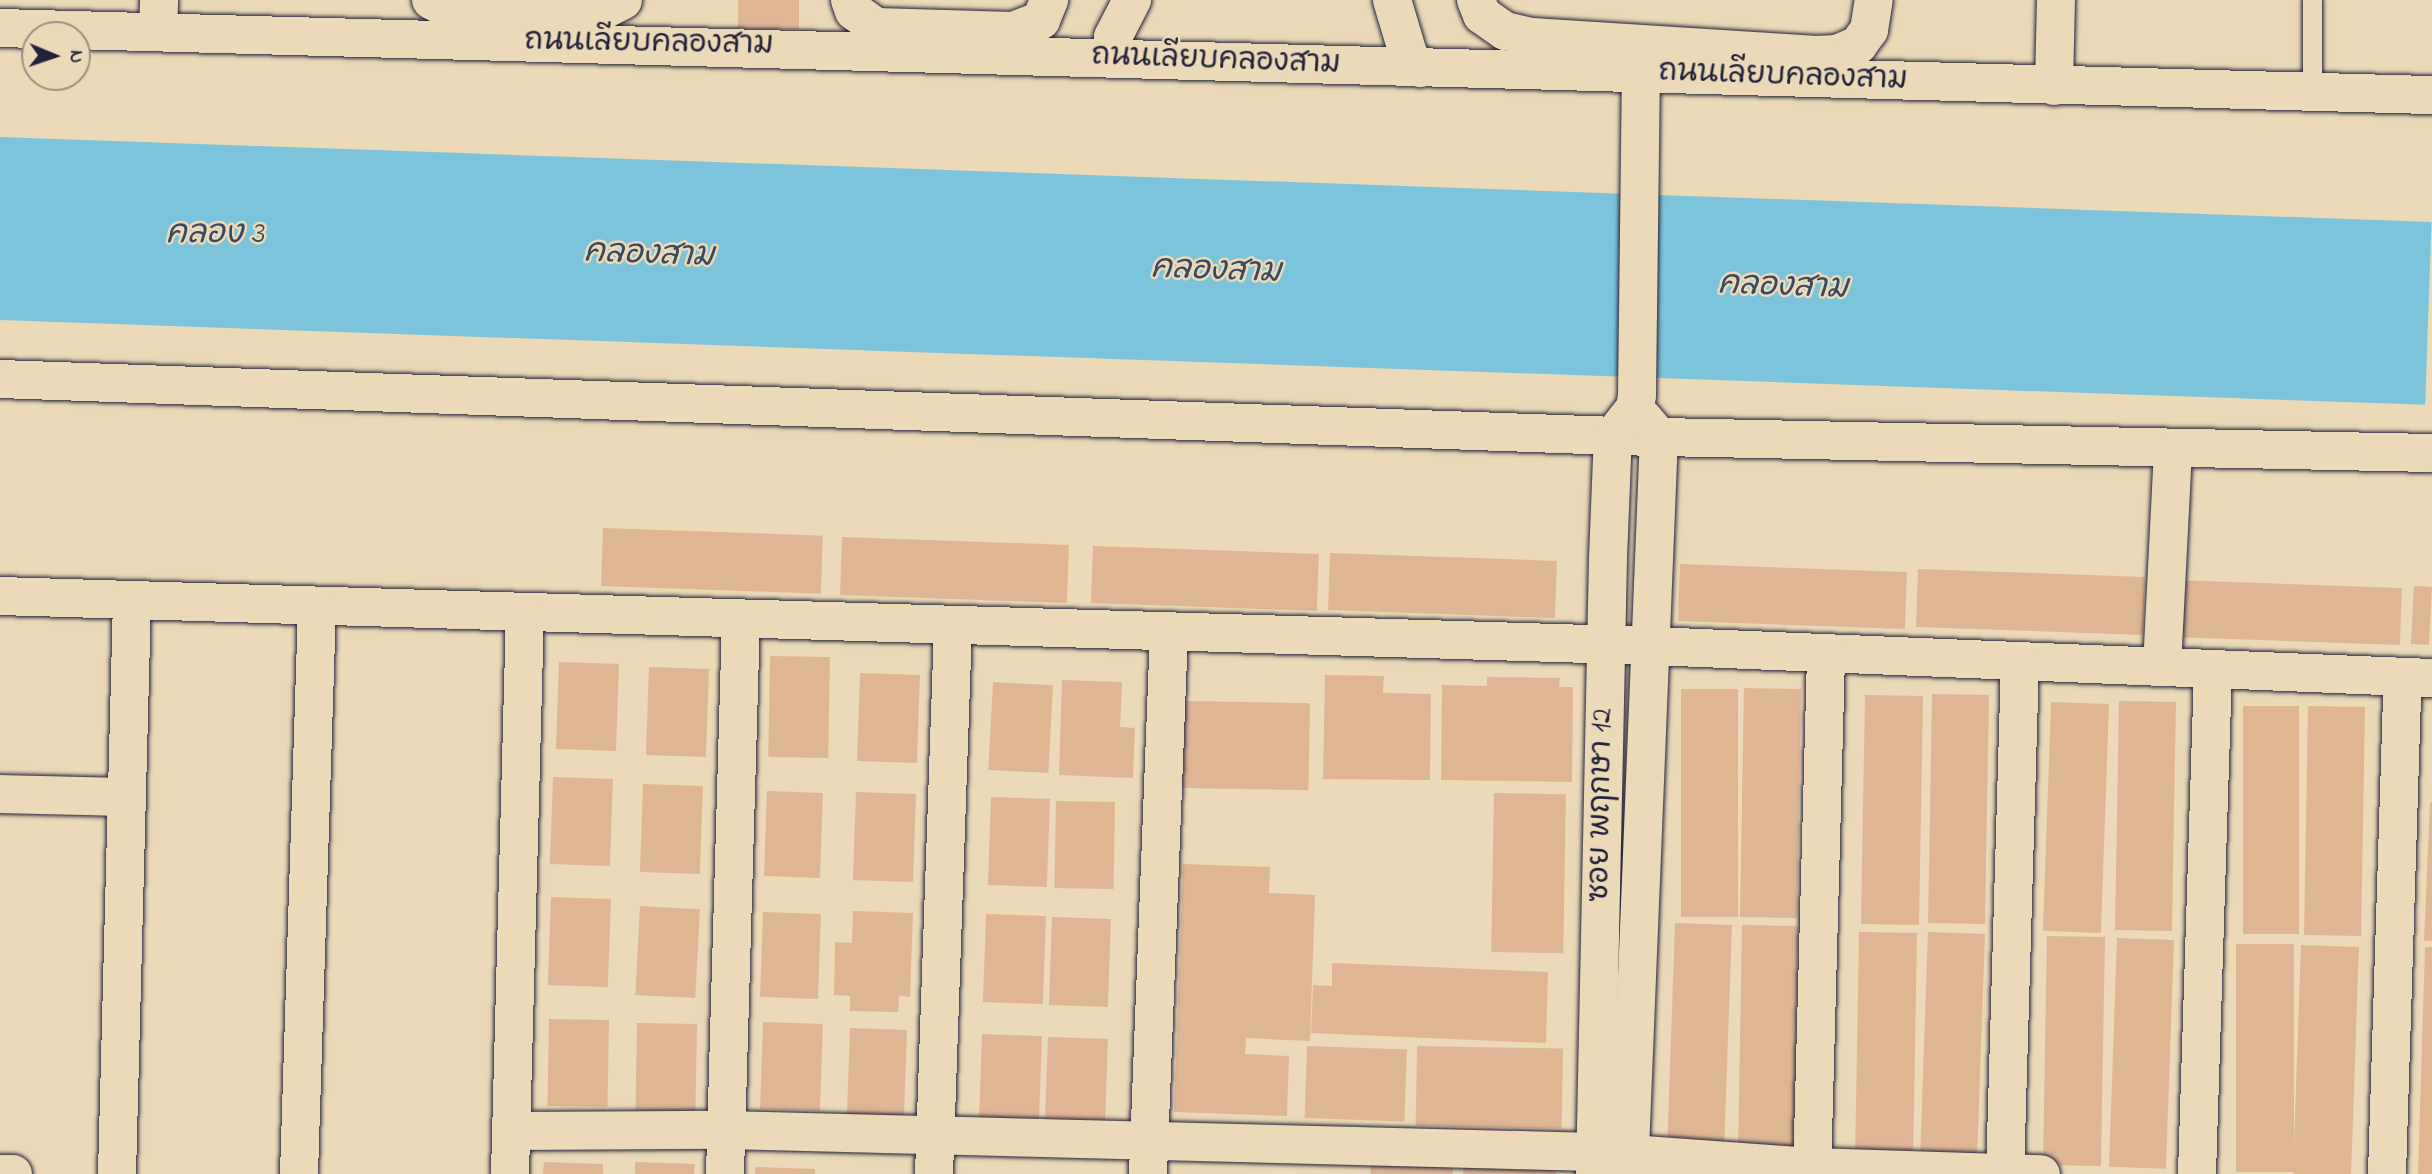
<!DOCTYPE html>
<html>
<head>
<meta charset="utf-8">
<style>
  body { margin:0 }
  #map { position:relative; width:2432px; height:1174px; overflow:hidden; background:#ecd9b7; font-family:"Indie Flower","Playpen Sans Thai",sans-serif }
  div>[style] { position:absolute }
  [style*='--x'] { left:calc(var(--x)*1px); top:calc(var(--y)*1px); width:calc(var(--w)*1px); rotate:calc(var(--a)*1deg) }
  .water>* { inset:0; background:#7cc4dc; transform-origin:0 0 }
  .building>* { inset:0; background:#dfb694; transform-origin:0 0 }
  .roads { filter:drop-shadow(0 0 2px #22223b) drop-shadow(0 0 2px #22223b) }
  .lane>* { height:19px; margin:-9.5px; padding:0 9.5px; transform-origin:9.5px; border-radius:9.5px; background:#ecd9b7 }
  .street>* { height:38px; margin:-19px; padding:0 19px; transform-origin:19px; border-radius:19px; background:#ecd9b7 }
  .secondary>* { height:38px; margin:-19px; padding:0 19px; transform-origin:19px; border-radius:19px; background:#ecd9b7 }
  span { translate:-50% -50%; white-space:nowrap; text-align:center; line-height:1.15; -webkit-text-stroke:5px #ecd9b7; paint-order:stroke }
  .street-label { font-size:30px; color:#22223b }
  .water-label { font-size:32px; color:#384a63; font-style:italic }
  .north { position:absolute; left:21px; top:21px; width:70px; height:70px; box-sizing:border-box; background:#ecd9b7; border:2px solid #9b9085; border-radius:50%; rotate:92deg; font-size:19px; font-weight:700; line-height:28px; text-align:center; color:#22223b }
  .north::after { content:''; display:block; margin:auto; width:24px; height:32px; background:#22223b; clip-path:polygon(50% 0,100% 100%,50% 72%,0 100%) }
</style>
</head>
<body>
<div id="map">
  <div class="water">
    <div style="left:0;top:137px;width:2433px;height:183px;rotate:2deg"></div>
  </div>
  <div class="building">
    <div style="left:738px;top:0;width:61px;height:29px"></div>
    <div style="left:603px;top:528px;width:220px;height:58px;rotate:2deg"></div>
    <div style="left:842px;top:537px;width:227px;height:58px;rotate:2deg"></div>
    <div style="left:1093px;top:546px;width:226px;height:57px;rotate:2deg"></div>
    <div style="left:1330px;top:553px;width:227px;height:57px;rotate:2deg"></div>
    <div style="left:1680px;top:564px;width:227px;height:57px;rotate:2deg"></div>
    <div style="left:1918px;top:569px;width:227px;height:58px;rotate:2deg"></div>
    <div style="left:2174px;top:580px;width:228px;height:57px;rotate:2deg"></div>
    <div style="left:2414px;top:586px;width:18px;height:58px;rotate:3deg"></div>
    <div style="left:770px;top:656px;width:60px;height:101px;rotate:1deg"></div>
    <div style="left:559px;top:662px;width:60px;height:87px;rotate:2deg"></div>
    <div style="left:649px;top:667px;width:60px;height:88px;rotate:2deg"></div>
    <div style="left:860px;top:673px;width:60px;height:88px;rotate:2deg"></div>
    <div style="clip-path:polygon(1325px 675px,1384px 676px,1383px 693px,1431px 694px,1430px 780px,1323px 779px)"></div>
    <div style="clip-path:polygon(1487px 677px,1560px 678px,1559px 687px,1573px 687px,1572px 782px,1441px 780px,1442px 685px,1487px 686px)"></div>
    <div style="clip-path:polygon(1062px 680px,1122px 682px,1120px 727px,1135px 728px,1133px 778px,1059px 775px)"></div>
    <div style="left:993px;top:682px;width:60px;height:88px;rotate:3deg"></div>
    <div style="left:1744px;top:688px;width:57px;height:229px;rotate:1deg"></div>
    <div style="left:1681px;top:689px;width:57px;height:228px"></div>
    <div style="left:1932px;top:694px;width:57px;height:229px;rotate:1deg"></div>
    <div style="left:1865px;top:695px;width:58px;height:229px;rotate:1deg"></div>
    <div style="left:1182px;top:701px;width:128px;height:87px;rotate:1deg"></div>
    <div style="left:2119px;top:701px;width:57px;height:229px;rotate:1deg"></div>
    <div style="left:2051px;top:702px;width:58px;height:229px;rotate:2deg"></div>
    <div style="left:2243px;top:706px;width:56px;height:228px"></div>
    <div style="left:2308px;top:706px;width:57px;height:229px;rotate:1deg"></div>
    <div style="left:553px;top:777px;width:60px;height:87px;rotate:2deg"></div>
    <div style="left:643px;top:784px;width:60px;height:88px;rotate:2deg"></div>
    <div style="left:767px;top:791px;width:56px;height:85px;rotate:2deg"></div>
    <div style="left:856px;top:792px;width:60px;height:88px;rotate:2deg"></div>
    <div style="left:1494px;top:793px;width:72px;height:159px;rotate:1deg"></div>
    <div style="left:991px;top:797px;width:59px;height:88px;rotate:2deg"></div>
    <div style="left:1056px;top:801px;width:59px;height:87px;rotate:1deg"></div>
    <div style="clip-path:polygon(2430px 802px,2432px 802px,2432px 941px,2424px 941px)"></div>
    <div style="clip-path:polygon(1183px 864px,1270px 867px,1269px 893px,1315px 895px,1310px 1041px,1246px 1038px,1245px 1054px,1289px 1056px,1287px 1116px,1174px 1112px)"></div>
    <div style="left:551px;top:897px;width:60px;height:88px;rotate:2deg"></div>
    <div style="left:640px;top:906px;width:60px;height:89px;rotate:3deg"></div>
    <div style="clip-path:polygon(853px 911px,913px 913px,910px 997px,899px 996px,898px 1012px,850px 1011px,850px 996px,834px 995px,835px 942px,852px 943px)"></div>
    <div style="left:763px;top:912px;width:58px;height:85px;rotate:2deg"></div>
    <div style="left:986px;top:914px;width:60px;height:88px;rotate:2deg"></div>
    <div style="left:1052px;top:917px;width:59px;height:88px;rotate:2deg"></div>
    <div style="left:1675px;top:923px;width:57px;height:229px;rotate:2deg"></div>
    <div style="left:1742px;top:925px;width:56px;height:228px;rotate:1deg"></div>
    <div style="left:1859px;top:932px;width:58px;height:228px;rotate:1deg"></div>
    <div style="left:1928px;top:932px;width:57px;height:228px;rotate:2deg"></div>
    <div style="left:2047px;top:936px;width:58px;height:229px;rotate:1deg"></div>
    <div style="left:2117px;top:938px;width:57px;height:229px;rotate:2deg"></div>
    <div style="left:2236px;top:944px;width:58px;height:228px"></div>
    <div style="left:2301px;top:945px;width:58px;height:229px;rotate:2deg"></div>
    <div style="clip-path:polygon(2425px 947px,2432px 947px,2432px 1174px,2418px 1174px)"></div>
    <div style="clip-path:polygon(1332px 963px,1548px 972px,1546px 1043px,1311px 1033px,1313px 985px,1332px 986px)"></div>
    <div style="left:549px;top:1019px;width:60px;height:87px;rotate:1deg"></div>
    <div style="left:763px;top:1022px;width:60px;height:87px;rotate:2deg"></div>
    <div style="left:637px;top:1023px;width:60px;height:88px;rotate:1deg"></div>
    <div style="left:850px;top:1028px;width:57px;height:88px;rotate:2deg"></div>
    <div style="left:982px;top:1034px;width:60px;height:88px;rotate:2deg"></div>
    <div style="left:1048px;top:1037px;width:60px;height:87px;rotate:2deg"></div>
    <div style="left:1307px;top:1046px;width:100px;height:72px;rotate:2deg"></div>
    <div style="left:1417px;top:1046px;width:146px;height:80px;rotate:1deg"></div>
    <div style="left:1371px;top:1156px;width:82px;height:18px;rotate:1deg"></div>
    <div style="clip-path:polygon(544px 1162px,603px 1164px,603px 1174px,543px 1174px)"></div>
    <div style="clip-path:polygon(635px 1162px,695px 1164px,694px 1174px,635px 1174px)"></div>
    <div style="clip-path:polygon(1464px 1164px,1556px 1168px,1556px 1174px,1463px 1174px)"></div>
    <div style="clip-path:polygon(755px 1167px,815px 1169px,815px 1174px,755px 1174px)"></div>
  </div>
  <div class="roads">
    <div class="lane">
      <div style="--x:2312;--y:90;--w:90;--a:-90"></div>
    </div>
    <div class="street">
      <div style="--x:431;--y:0;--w:28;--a:27"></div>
      <div style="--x:456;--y:13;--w:142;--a:0"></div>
      <div style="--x:598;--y:13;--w:28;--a:-27"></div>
      <div style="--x:850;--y:0;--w:12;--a:70"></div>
      <div style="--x:854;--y:11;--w:27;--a:36"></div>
      <div style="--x:876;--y:27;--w:137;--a:1.7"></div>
      <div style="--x:1013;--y:31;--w:30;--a:-21"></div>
      <div style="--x:1041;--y:20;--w:22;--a:-68"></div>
      <div style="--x:1392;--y:0;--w:59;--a:73.4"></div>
      <div style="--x:1409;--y:57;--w:16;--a:45"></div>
      <div style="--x:1476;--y:0;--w:16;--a:68"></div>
      <div style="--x:1482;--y:15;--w:28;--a:35"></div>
      <div style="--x:1505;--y:31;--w:28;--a:13"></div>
      <div style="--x:1532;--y:37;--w:285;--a:3.6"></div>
      <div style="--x:1816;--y:55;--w:21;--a:-3"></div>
      <div style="--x:1837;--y:54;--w:23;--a:-23"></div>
      <div style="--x:1858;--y:45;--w:19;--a:-54"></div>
      <div style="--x:1869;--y:30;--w:30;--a:-81"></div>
      <div style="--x:158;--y:32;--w:32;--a:-88"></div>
      <div style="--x:1115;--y:59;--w:22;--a:-95"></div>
      <div style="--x:1113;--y:37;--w:42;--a:-62.8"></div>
      <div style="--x:2054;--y:86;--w:86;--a:-88.7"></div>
      <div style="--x:0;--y:379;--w:1614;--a:2.02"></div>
      <div style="--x:1613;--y:436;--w:819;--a:1.19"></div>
      <div style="--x:0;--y:596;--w:1653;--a:1.73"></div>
      <div style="--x:1652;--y:646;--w:781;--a:2.35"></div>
      <div style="--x:2162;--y:667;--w:219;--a:-87.1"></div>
      <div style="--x:0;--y:794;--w:127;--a:1.4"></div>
      <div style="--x:511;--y:1131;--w:215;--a:-0.3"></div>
      <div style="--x:726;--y:1130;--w:869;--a:1.45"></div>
      <div style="--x:1630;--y:1154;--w:182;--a:4.1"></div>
      <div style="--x:1812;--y:1167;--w:229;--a:1.8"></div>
      <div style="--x:0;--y:1174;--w:13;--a:0"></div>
      <div style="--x:117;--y:1174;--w:574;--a:-88.5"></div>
      <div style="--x:299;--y:1174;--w:568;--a:-88.18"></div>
      <div style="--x:510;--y:1174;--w:561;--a:-88.47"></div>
      <div style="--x:725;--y:1174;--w:555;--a:-88.35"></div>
      <div style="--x:934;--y:1174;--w:548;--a:-88.01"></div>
      <div style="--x:1148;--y:1174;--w:541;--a:-87.78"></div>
      <div style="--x:1595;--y:1174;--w:616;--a:-88.79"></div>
      <div style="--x:1608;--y:558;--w:122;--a:-87.7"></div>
      <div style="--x:1613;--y:436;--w:36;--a:-52"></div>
      <div style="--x:1635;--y:408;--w:13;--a:-81"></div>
      <div style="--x:1637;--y:395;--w:323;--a:-89.3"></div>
      <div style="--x:1629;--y:1174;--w:738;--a:-87.67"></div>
      <div style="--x:1659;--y:437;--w:25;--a:-130"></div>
      <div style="--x:1812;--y:1174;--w:519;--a:-88.45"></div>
      <div style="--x:2005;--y:1174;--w:512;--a:-88.32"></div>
      <div style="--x:2197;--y:1174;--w:504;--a:-88.18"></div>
      <div style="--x:2387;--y:1174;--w:497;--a:-88.2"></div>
    </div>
    <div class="secondary">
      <div style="--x:0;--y:28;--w:2433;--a:1.58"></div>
    </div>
  </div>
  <div class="street-label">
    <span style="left:649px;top:44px;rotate:1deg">ถนนเลียบคลองสาม</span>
    <span style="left:1216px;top:61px;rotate:2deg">ถนนเลียบคลองสาม</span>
    <span style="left:1783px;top:77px;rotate:2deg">ถนนเลียบคลองสาม</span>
    <span style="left:1602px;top:805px;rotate:-89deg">ซอย พฤกษา 12</span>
  </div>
  <div class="water-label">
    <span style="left:215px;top:235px">คลอง 3</span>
    <span style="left:649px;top:256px;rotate:2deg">คลองสาม</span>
    <span style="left:1216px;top:272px;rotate:2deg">คลองสาม</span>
    <span style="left:1783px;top:288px;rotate:2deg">คลองสาม</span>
  </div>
  <div class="north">N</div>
</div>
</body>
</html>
